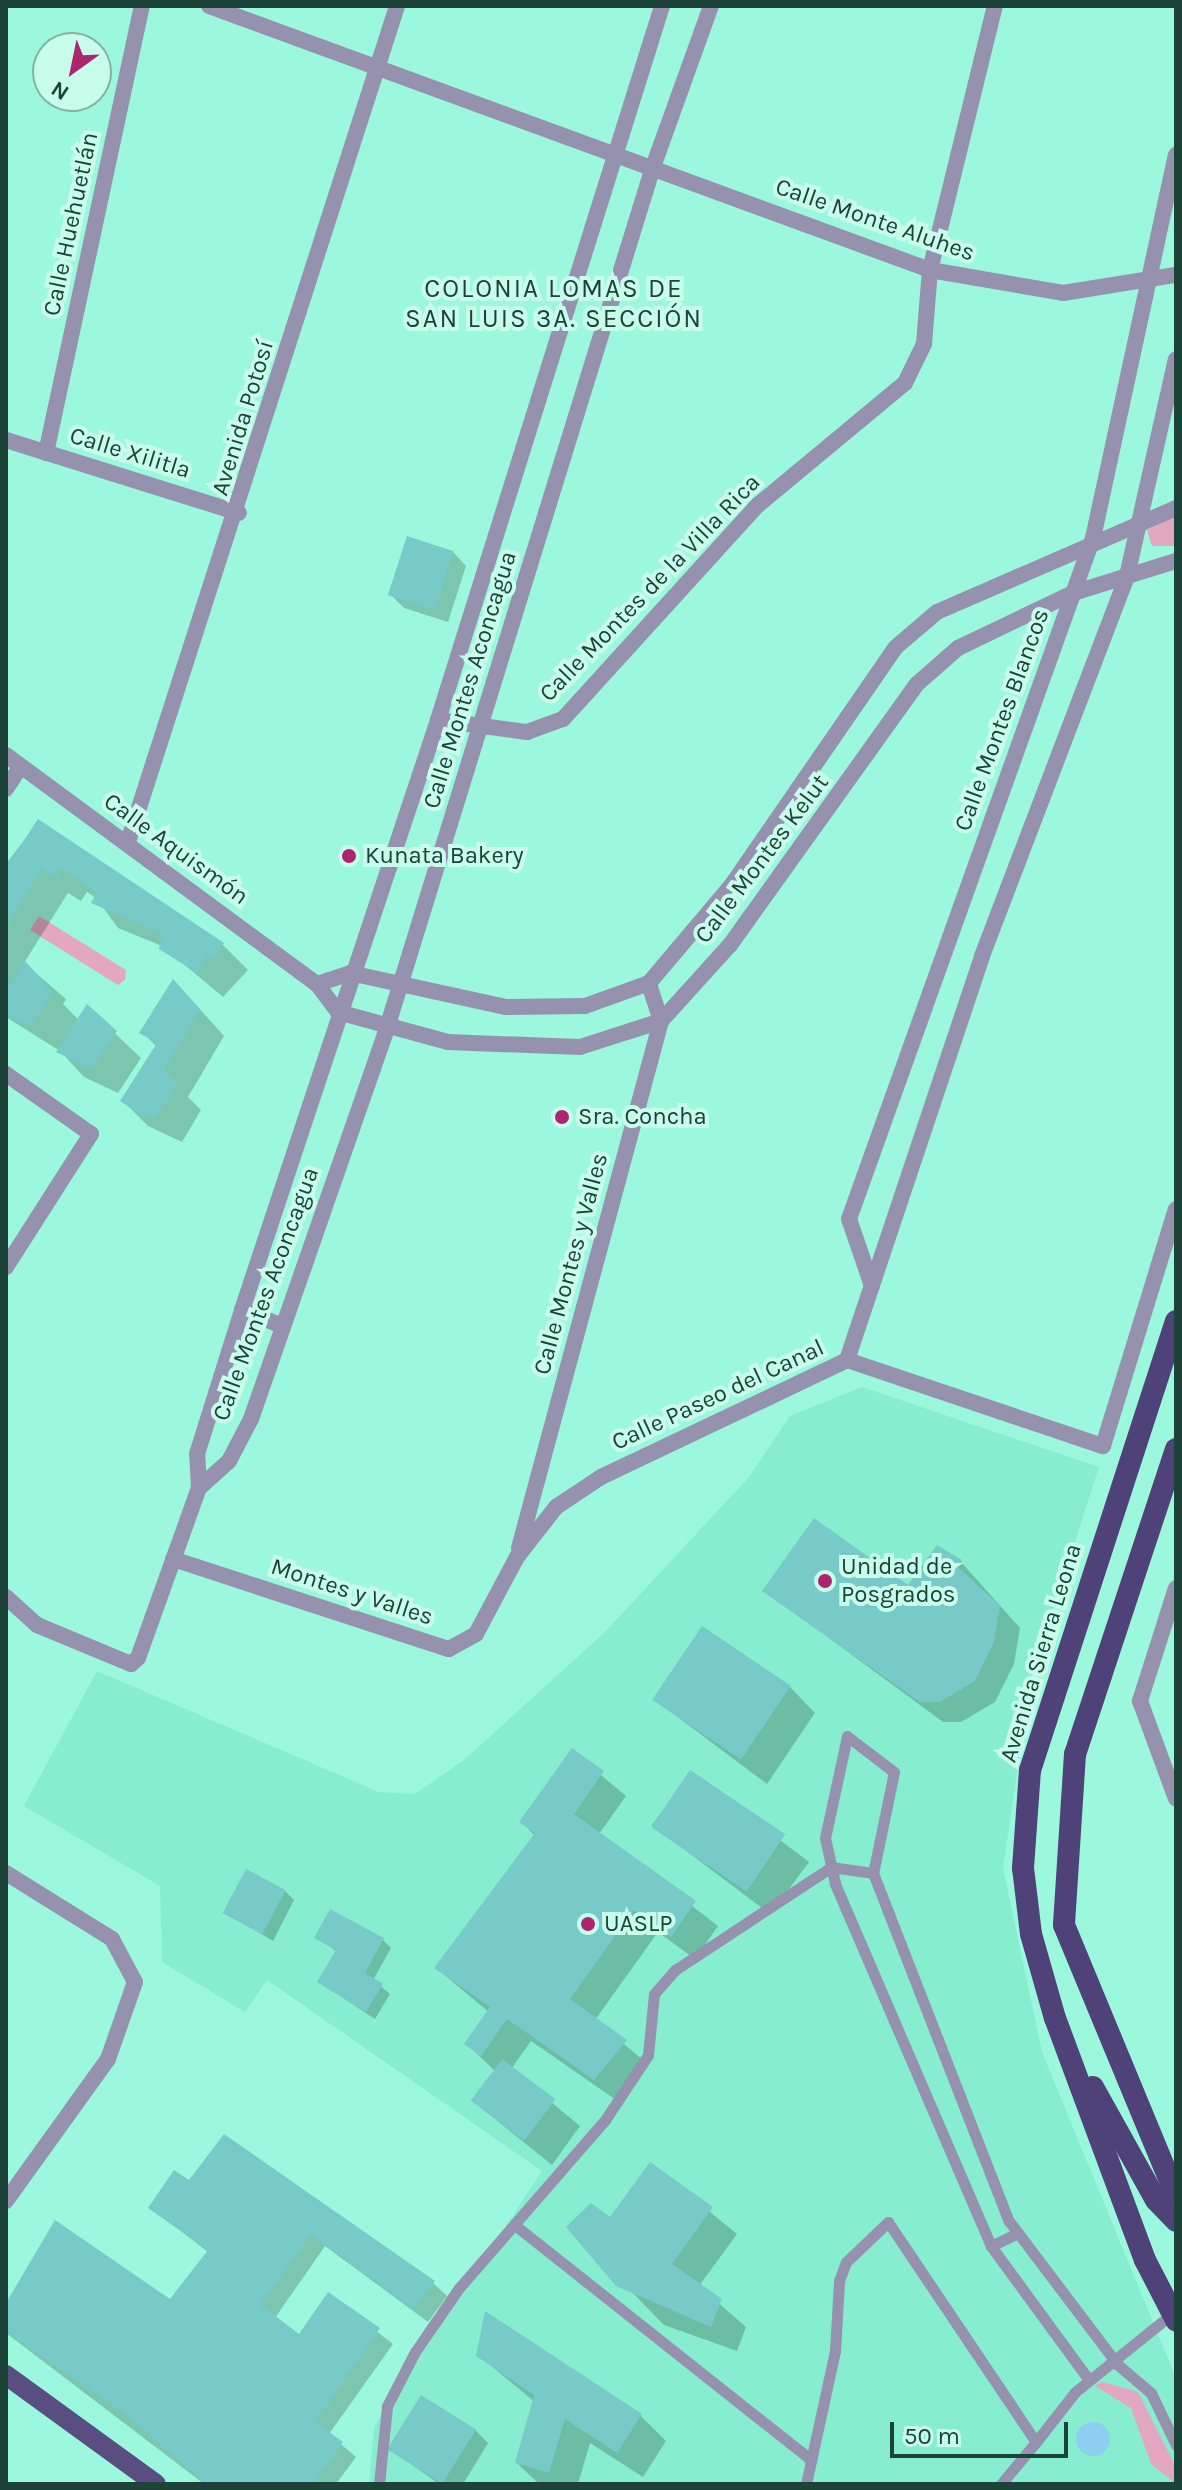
<!DOCTYPE html>
<html>
<head>
<meta charset="utf-8">
<style>
  body { margin:0 }
  #map { position:relative; width:1182px; height:2490px; overflow:hidden; background:#9cf8dc; font-family:Karla,sans-serif }
  div>[style] { position:absolute }
  [style*='--x'] { left:calc(var(--x)*1px); top:calc(var(--y)*1px); width:calc(var(--w)*1px); rotate:calc(var(--a)*1deg) }
  .built>* { inset:0; background:#86edce }
  .green>* { inset:0; background:#e3a7c0 }
  .water>* { inset:0; background:#8ecef0 }
  .round { border-radius:50% }
  .shadow>* { inset:0; background:#0003; transform-origin:0 0 }
  .building>* { inset:0; background:#77cac7; transform-origin:0 0 }
  .service>* { height:11px; margin:-5.5px; padding:0 5.5px; transform-origin:5.5px; border-radius:5.5px; background:#9691af }
  .minor>* { height:16px; margin:-8px; padding:0 8px; transform-origin:8px; border-radius:8px; background:#9691af }
  .primary>* { height:20px; margin:-10px; padding:0 10px; transform-origin:10px; border-radius:10px; background:#594e81 }
  .trunk>* { height:22px; margin:-11px; padding:0 11px; transform-origin:11px; border-radius:11px; background:#4e4278 }
  .dots>* { width:22px; height:22px; translate:-50% -50%; box-sizing:border-box; border:4px solid #c9fdeb; border-radius:50% }
  span { translate:-50% -50%; white-space:nowrap; text-align:center; line-height:1.15; -webkit-text-stroke:8px #c9fdeb; paint-order:stroke }
  .street-label { font-size:24px; color:#1c4338 }
  .poi-label { font-size:24px; color:#1c4338 }
  .left { translate:0 -50%; text-align:left }
  .neighbourhood-label { font-size:26px; color:#1c4338; letter-spacing:2px }
  .frame { position:absolute; inset:0; border:8px solid #1c4338; pointer-events:none }
  .north { position:absolute; left:32px; top:32px; width:80px; height:80px; box-sizing:border-box; background:#c9fdeb; border:2px solid #84b3a3; border-radius:50%; rotate:213deg; font-size:22px; font-weight:700; line-height:32px; text-align:center; color:#1c4338 }
  .north::after { content:''; display:block; margin:auto; width:28px; height:36px; background:#ac266f; clip-path:polygon(50% 0,100% 100%,50% 72%,0 100%) }
  .scale { position:absolute; left:890px; top:2422px; width:178px; height:36px; box-sizing:border-box; border:4px solid #1c4338; border-top:0; padding-left:10px; font-size:24px; line-height:28px; white-space:nowrap; color:#1c4338; -webkit-text-stroke:6px #c9fdeb; paint-order:stroke }
</style>
</head>
<body>
<div id="map">
  <div class="built">
    <div style="clip-path:polygon(862px 1387px,1099px 1467px,1031px 1679px,1003px 1868px,1042px 2052px,1176px 2378px,1176px 2484px,369px 2484px,374px 2427px,542px 2171px,267px 1980px,245px 2012px,162px 1962px,160px 1886px,24px 1806px,97px 1671px,379px 1792px,415px 1794px,464px 1760px,605px 1632px,749px 1477px,790px 1416px)"></div>
  </div>
  <div class="green">
    <div style="clip-path:polygon(1176px 516px,1176px 546px,1152px 546px,1147px 530px)"></div>
    <div style="clip-path:polygon(39px 916px,126px 970px,125px 980px,118px 985px,30px 930px)"></div>
    <div style="clip-path:polygon(1102px 2382px,1138px 2392px,1176px 2467px,1176px 2484px,1151px 2464px,1131px 2408px,1095px 2386px)"></div>
  </div>
  <div class="water">
    <div class="round" style="left:1076px;top:2422px;width:34px;height:34px"></div>
  </div>
  <div class="shadow">
    <div style="clip-path:polygon(453px 552px,466px 566px,448px 622px,404px 608px,391px 595px)"></div>
    <div style="clip-path:polygon(38px 822px,223px 945px,248px 970px,223px 997px,162px 946px,118px 928px,96px 898px,87px 892px,81px 901px,68px 893px,24px 963px,66px 999px,63px 1004px,79px 1020px,87px 1007px,141px 1058px,118px 1093px,84px 1077px,60px 1051px,6px 1017px,6px 864px)"></div>
    <div style="clip-path:polygon(198px 1007px,224px 1036px,188px 1097px,201px 1110px,182px 1142px,148px 1126px,123px 1101px,157px 1047px,142px 1032px)"></div>
    <div style="clip-path:polygon(961px 1562px,1020px 1628px,1014px 1664px,995px 1702px,961px 1722px,943px 1722px,764px 1590px,909px 1588px)"></div>
    <div style="clip-path:polygon(790px 1687px,815px 1713px,767px 1784px,655px 1700px)"></div>
    <div style="clip-path:polygon(572px 1751px,626px 1796px,599px 1834px,718px 1926px,695px 1959px,658px 1932px,595px 2020px,649px 2065px,619px 2102px,531px 2041px,511px 2069px,580px 2126px,552px 2165px,474px 2102px,496px 2072px,467px 2044px,489px 2012px,436px 1968px,535px 1836px,522px 1822px)"></div>
    <div style="left:691px;top:1773px;width:148px;height:65px;rotate:37deg"></div>
    <div style="clip-path:polygon(285px 1891px,294px 1900px,273px 1941px,226px 1913px)"></div>
    <div style="clip-path:polygon(317px 1937px,383px 1940px,391px 1948px,373px 1980px,390px 1994px,375px 2019px,319px 1982px,337px 1952px)"></div>
    <div style="clip-path:polygon(651px 2164px,737px 2234px,699px 2286px,746px 2327px,737px 2351px,664px 2325px,569px 2227px,610px 2220px)"></div>
    <div style="clip-path:polygon(189px 2183px,433px 2283px,447px 2296px,428px 2322px,325px 2246px,275px 2318px,300px 2337px,329px 2295px,393px 2344px,329px 2434px,356px 2457px,336px 2484px,204px 2484px,6px 2333px,6px 2306px,56px 2223px,170px 2301px,208px 2252px,151px 2208px)"></div>
    <div style="clip-path:polygon(486px 2315px,641px 2416px,666px 2441px,643px 2477px,590px 2443px,578px 2484px,539px 2484px,517px 2463px,535px 2402px,478px 2355px)"></div>
    <div style="clip-path:polygon(475px 2430px,488px 2443px,463px 2484px,439px 2484px,393px 2451px)"></div>
  </div>
  <div class="building">
    <div style="left:407px;top:536px;width:49px;height:62px;rotate:18deg"></div>
    <div style="clip-path:polygon(38px 819px,224px 943px,213px 960px,207px 957px,197px 973px,159px 949px,162px 933px,91px 903px,97px 892px,61px 868px,55px 877px,42px 869px,6px 927px,6px 868px)"></div>
    <div style="clip-path:polygon(25px 961px,53px 992px,31px 1026px,6px 1016px,6px 992px)"></div>
    <div style="clip-path:polygon(173px 979px,200px 1009px,164px 1070px,177px 1084px,156px 1118px,143px 1116px,120px 1101px,157px 1043px,139px 1033px)"></div>
    <div style="clip-path:polygon(87px 1004px,117px 1031px,92px 1069px,56px 1052px)"></div>
    <div style="clip-path:polygon(814px 1518px,908px 1585px,937px 1545px,962px 1560px,958px 1567px,1000px 1606px,994px 1642px,975px 1681px,940px 1702px,920px 1702px,762px 1591px)"></div>
    <div style="left:702px;top:1626px;width:107px;height:89px;rotate:34deg"></div>
    <div style="clip-path:polygon(572px 1748px,604px 1771px,574px 1814px,696px 1901px,671px 1937px,634px 1910px,570px 1999px,627px 2040px,594px 2080px,507px 2019px,481px 2056px,464px 2044px,490px 2007px,434px 1968px,535px 1833px,519px 1822px)"></div>
    <div style="left:690px;top:1770px;width:115px;height:69px;rotate:34deg"></div>
    <div style="left:246px;top:1869px;width:45px;height:50px;rotate:28deg"></div>
    <div style="clip-path:polygon(330px 1909px,384px 1938px,365px 1973px,383px 1984px,366px 2012px,317px 1982px,336px 1950px,314px 1938px)"></div>
    <div style="left:502px;top:2059px;width:67px;height:52px;rotate:37deg"></div>
    <div style="clip-path:polygon(224px 2134px,435px 2281px,414px 2310px,311px 2234px,261px 2305px,299px 2334px,328px 2292px,380px 2328px,315px 2422px,343px 2442px,313px 2484px,207px 2484px,121px 2411px,6px 2332px,6px 2303px,55px 2220px,170px 2299px,208px 2250px,148px 2208px,174px 2170px,189px 2180px)"></div>
    <div style="clip-path:polygon(650px 2162px,713px 2207px,672px 2264px,722px 2299px,711px 2327px,616px 2286px,566px 2227px,591px 2203px,610px 2217px)"></div>
    <div style="clip-path:polygon(485px 2311px,642px 2414px,617px 2453px,565px 2419px,549px 2473px,515px 2463px,534px 2395px,476px 2356px)"></div>
    <div style="left:421px;top:2395px;width:65px;height:64px;rotate:32deg"></div>
  </div>
  <div class="service">
    <div style="--x:516;--y:2226;--w:375;--a:38.4"></div>
    <div style="--x:991;--y:2246;--w:30;--a:-26"></div>
    <div style="--x:1089;--y:2380;--w:166;--a:-126.2"></div>
    <div style="--x:991;--y:2246;--w:395;--a:-113.3"></div>
    <div style="--x:835;--y:1883;--w:46;--a:-102.5"></div>
    <div style="--x:825;--y:1838;--w:104;--a:-77.8"></div>
    <div style="--x:847;--y:1736;--w:59;--a:37.5"></div>
    <div style="--x:894;--y:1772;--w:103;--a:101.7"></div>
    <div style="--x:873;--y:1873;--w:374;--a:68.7"></div>
    <div style="--x:1009;--y:2221;--w:179;--a:52.9"></div>
    <div style="--x:1117;--y:2364;--w:45;--a:40.5"></div>
    <div style="--x:1151;--y:2393;--w:58;--a:64.3"></div>
    <div style="--x:379;--y:2484;--w:78;--a:-84.1"></div>
    <div style="--x:387;--y:2406;--w:61;--a:-62.6"></div>
    <div style="--x:415;--y:2352;--w:78;--a:-55.5"></div>
    <div style="--x:459;--y:2288;--w:223;--a:-49"></div>
    <div style="--x:605;--y:2120;--w:78;--a:-56.5"></div>
    <div style="--x:648;--y:2055;--w:61;--a:-84.4"></div>
    <div style="--x:654;--y:1994;--w:32;--a:-49"></div>
    <div style="--x:675;--y:1970;--w:187;--a:-33.4"></div>
    <div style="--x:831;--y:1867;--w:42;--a:8.1"></div>
    <div style="--x:806;--y:2484;--w:136;--a:-77.7"></div>
    <div style="--x:835;--y:2351;--w:70;--a:-86.7"></div>
    <div style="--x:839;--y:2281;--w:20;--a:-70"></div>
    <div style="--x:846;--y:2262;--w:58;--a:-43.6"></div>
    <div style="--x:888;--y:2222;--w:265;--a:56.1"></div>
    <div style="--x:1036;--y:2442;--w:63;--a:-52"></div>
    <div style="--x:1075;--y:2392;--w:126;--a:-38.9"></div>
    <div style="--x:1001;--y:2484;--w:55;--a:-50.2"></div>
  </div>
  <div class="minor">
    <div style="--x:209;--y:6;--w:768;--a:20.11"></div>
    <div style="--x:930;--y:270;--w:135;--a:9.8"></div>
    <div style="--x:1063;--y:293;--w:114;--a:-9.1"></div>
    <div style="--x:6;--y:440;--w:244;--a:17.4"></div>
    <div style="--x:46;--y:453;--w:457;--a:-77.9"></div>
    <div style="--x:438;--y:720;--w:90;--a:7.7"></div>
    <div style="--x:527;--y:732;--w:38;--a:-20"></div>
    <div style="--x:563;--y:719;--w:290;--a:-47.7"></div>
    <div style="--x:758;--y:505;--w:191;--a:-39.7"></div>
    <div style="--x:905;--y:383;--w:43;--a:-64"></div>
    <div style="--x:924;--y:344;--w:74;--a:-85.4"></div>
    <div style="--x:930;--y:270;--w:272;--a:-76.2"></div>
    <div style="--x:6;--y:755;--w:386;--a:36.4"></div>
    <div style="--x:317;--y:984;--w:35;--a:53"></div>
    <div style="--x:338;--y:1012;--w:114;--a:15.3"></div>
    <div style="--x:448;--y:1042;--w:132;--a:2.2"></div>
    <div style="--x:580;--y:1047;--w:85;--a:-17.8"></div>
    <div style="--x:661;--y:1021;--w:103;--a:-47.8"></div>
    <div style="--x:730;--y:945;--w:321;--a:-54.4"></div>
    <div style="--x:917;--y:684;--w:55;--a:-41.3"></div>
    <div style="--x:958;--y:648;--w:127;--a:-25.6"></div>
    <div style="--x:1073;--y:593;--w:108;--a:-17.3"></div>
    <div style="--x:6;--y:789;--w:27;--a:-57"></div>
    <div style="--x:128;--y:842;--w:878;--a:-72.16"></div>
    <div style="--x:317;--y:984;--w:35;--a:-18"></div>
    <div style="--x:350;--y:973;--w:160;--a:12.3"></div>
    <div style="--x:506;--y:1007;--w:79;--a:-0.7"></div>
    <div style="--x:585;--y:1006;--w:68;--a:-19.8"></div>
    <div style="--x:649;--y:983;--w:127;--a:-49.8"></div>
    <div style="--x:731;--y:886;--w:290;--a:-55.4"></div>
    <div style="--x:896;--y:647;--w:54;--a:-40.5"></div>
    <div style="--x:937;--y:612;--w:261;--a:-23.5"></div>
    <div style="--x:6;--y:1074;--w:104;--a:35.2"></div>
    <div style="--x:91;--y:1134;--w:158;--a:122.6"></div>
    <div style="--x:872;--y:1286;--w:71;--a:-108.9"></div>
    <div style="--x:849;--y:1219;--w:723;--a:-70.29"></div>
    <div style="--x:1093;--y:538;--w:392;--a:-77.8"></div>
    <div style="--x:242;--y:1310;--w:41;--a:21.5"></div>
    <div style="--x:847;--y:1360;--w:426;--a:-71.5"></div>
    <div style="--x:982;--y:956;--w:407;--a:-69.1"></div>
    <div style="--x:1127;--y:576;--w:222;--a:-77.3"></div>
    <div style="--x:199;--y:1488;--w:40;--a:-42"></div>
    <div style="--x:229;--y:1461;--w:47;--a:-62.4"></div>
    <div style="--x:251;--y:1419;--w:411;--a:-70.8"></div>
    <div style="--x:386;--y:1031;--w:904;--a:-72.83"></div>
    <div style="--x:653;--y:167;--w:171;--a:-70.2"></div>
    <div style="--x:519;--y:1548;--w:546;--a:-74.92"></div>
    <div style="--x:661;--y:1021;--w:40;--a:-108"></div>
    <div style="--x:173;--y:1559;--w:290;--a:18.1"></div>
    <div style="--x:449;--y:1649;--w:31;--a:-29"></div>
    <div style="--x:476;--y:1634;--w:87;--a:-62"></div>
    <div style="--x:517;--y:1557;--w:63;--a:-52"></div>
    <div style="--x:556;--y:1507;--w:54;--a:-33.7"></div>
    <div style="--x:601;--y:1477;--w:272;--a:-25.4"></div>
    <div style="--x:847;--y:1360;--w:270;--a:18.6"></div>
    <div style="--x:1103;--y:1446;--w:248;--a:-72.9"></div>
    <div style="--x:1176;--y:1588;--w:119;--a:107.7"></div>
    <div style="--x:1140;--y:1701;--w:104;--a:69.8"></div>
    <div style="--x:6;--y:1597;--w:42;--a:42.1"></div>
    <div style="--x:37;--y:1625;--w:102;--a:22.5"></div>
    <div style="--x:131;--y:1664;--w:9;--a:-41"></div>
    <div style="--x:138;--y:1658;--w:181;--a:-70.3"></div>
    <div style="--x:199;--y:1488;--w:34;--a:-93"></div>
    <div style="--x:197;--y:1454;--w:151;--a:-72.6"></div>
    <div style="--x:242;--y:1310;--w:622;--a:-71.62"></div>
    <div style="--x:438;--y:720;--w:748;--a:-72.58"></div>
    <div style="--x:6;--y:1873;--w:125;--a:31.9"></div>
    <div style="--x:112;--y:1939;--w:49;--a:61.9"></div>
    <div style="--x:135;--y:1982;--w:82;--a:109.3"></div>
    <div style="--x:108;--y:2059;--w:175;--a:125.7"></div>
  </div>
  <div class="primary">
    <div style="--x:6;--y:2375;--w:185;--a:36"></div>
  </div>
  <div class="trunk">
    <div style="--x:1176;--y:1321;--w:472;--a:108"></div>
    <div style="--x:1030;--y:1770;--w:98;--a:94.1"></div>
    <div style="--x:1023;--y:1868;--w:66;--a:83.1"></div>
    <div style="--x:1031;--y:1934;--w:87;--a:74.1"></div>
    <div style="--x:1055;--y:2018;--w:258;--a:69.6"></div>
    <div style="--x:1145;--y:2260;--w:68;--a:62.7"></div>
    <div style="--x:1176;--y:1449;--w:321;--a:108.3"></div>
    <div style="--x:1075;--y:1754;--w:171;--a:93.7"></div>
    <div style="--x:1064;--y:1925;--w:292;--a:67.5"></div>
    <div style="--x:1093;--y:2087;--w:129;--a:60.9"></div>
    <div style="--x:1156;--y:2200;--w:29;--a:46"></div>
  </div>
  <div class="dots">
    <div style="left:349px;top:856px;background:#ac266f"></div>
    <div style="left:562px;top:1117px;background:#ac266f"></div>
    <div style="left:825px;top:1581px;background:#ac266f"></div>
    <div style="left:588px;top:1924px;background:#ac266f"></div>
  </div>
  <div class="street-label">
    <span style="left:875px;top:220px;rotate:19deg">Calle Monte Aluhes</span>
    <span style="left:71px;top:224px;rotate:-78deg">Calle Huehuetlán</span>
    <span style="left:243px;top:418px;rotate:-73deg">Avenida Potosí</span>
    <span style="left:130px;top:453px;rotate:17deg">Calle Xilitla</span>
    <span style="left:650px;top:588px;rotate:-46deg">Calle Montes de la Villa Rica</span>
    <span style="left:470px;top:680px;rotate:-73deg">Calle Montes Aconcagua</span>
    <span style="left:1002px;top:720px;rotate:-70deg">Calle Montes Blancos</span>
    <span style="left:176px;top:849px;rotate:36deg">Calle Aquismón</span>
    <span style="left:762px;top:859px;rotate:-53deg">Calle Montes Kelut</span>
    <span style="left:571px;top:1264px;rotate:-75deg">Calle Montes y Valles</span>
    <span style="left:266px;top:1294px;rotate:-70deg">Calle Montes Aconcagua</span>
    <span style="left:718px;top:1395px;rotate:-25deg">Calle Paseo del Canal</span>
    <span style="left:352px;top:1592px;rotate:18deg">Montes y Valles</span>
    <span style="left:1041px;top:1653px;rotate:-73deg">Avenida Sierra Leona</span>
  </div>
  <div class="poi-label">
    <span class="left" style="left:365px;top:856px">Kunata Bakery</span>
    <span class="left" style="left:578px;top:1117px">Sra. Concha</span>
    <span class="left" style="left:841px;top:1581px">Unidad de<br>Posgrados</span>
    <span class="left" style="left:604px;top:1924px">UASLP</span>
  </div>
  <div class="neighbourhood-label">
    <span style="left:554px;top:304px">COLONIA LOMAS DE<br>SAN LUIS 3A. SECCIÓN</span>
  </div>
  <div class="frame"></div>
  <div class="north">N</div>
  <div class="scale">50 m</div>
</div>
</body>
</html>
